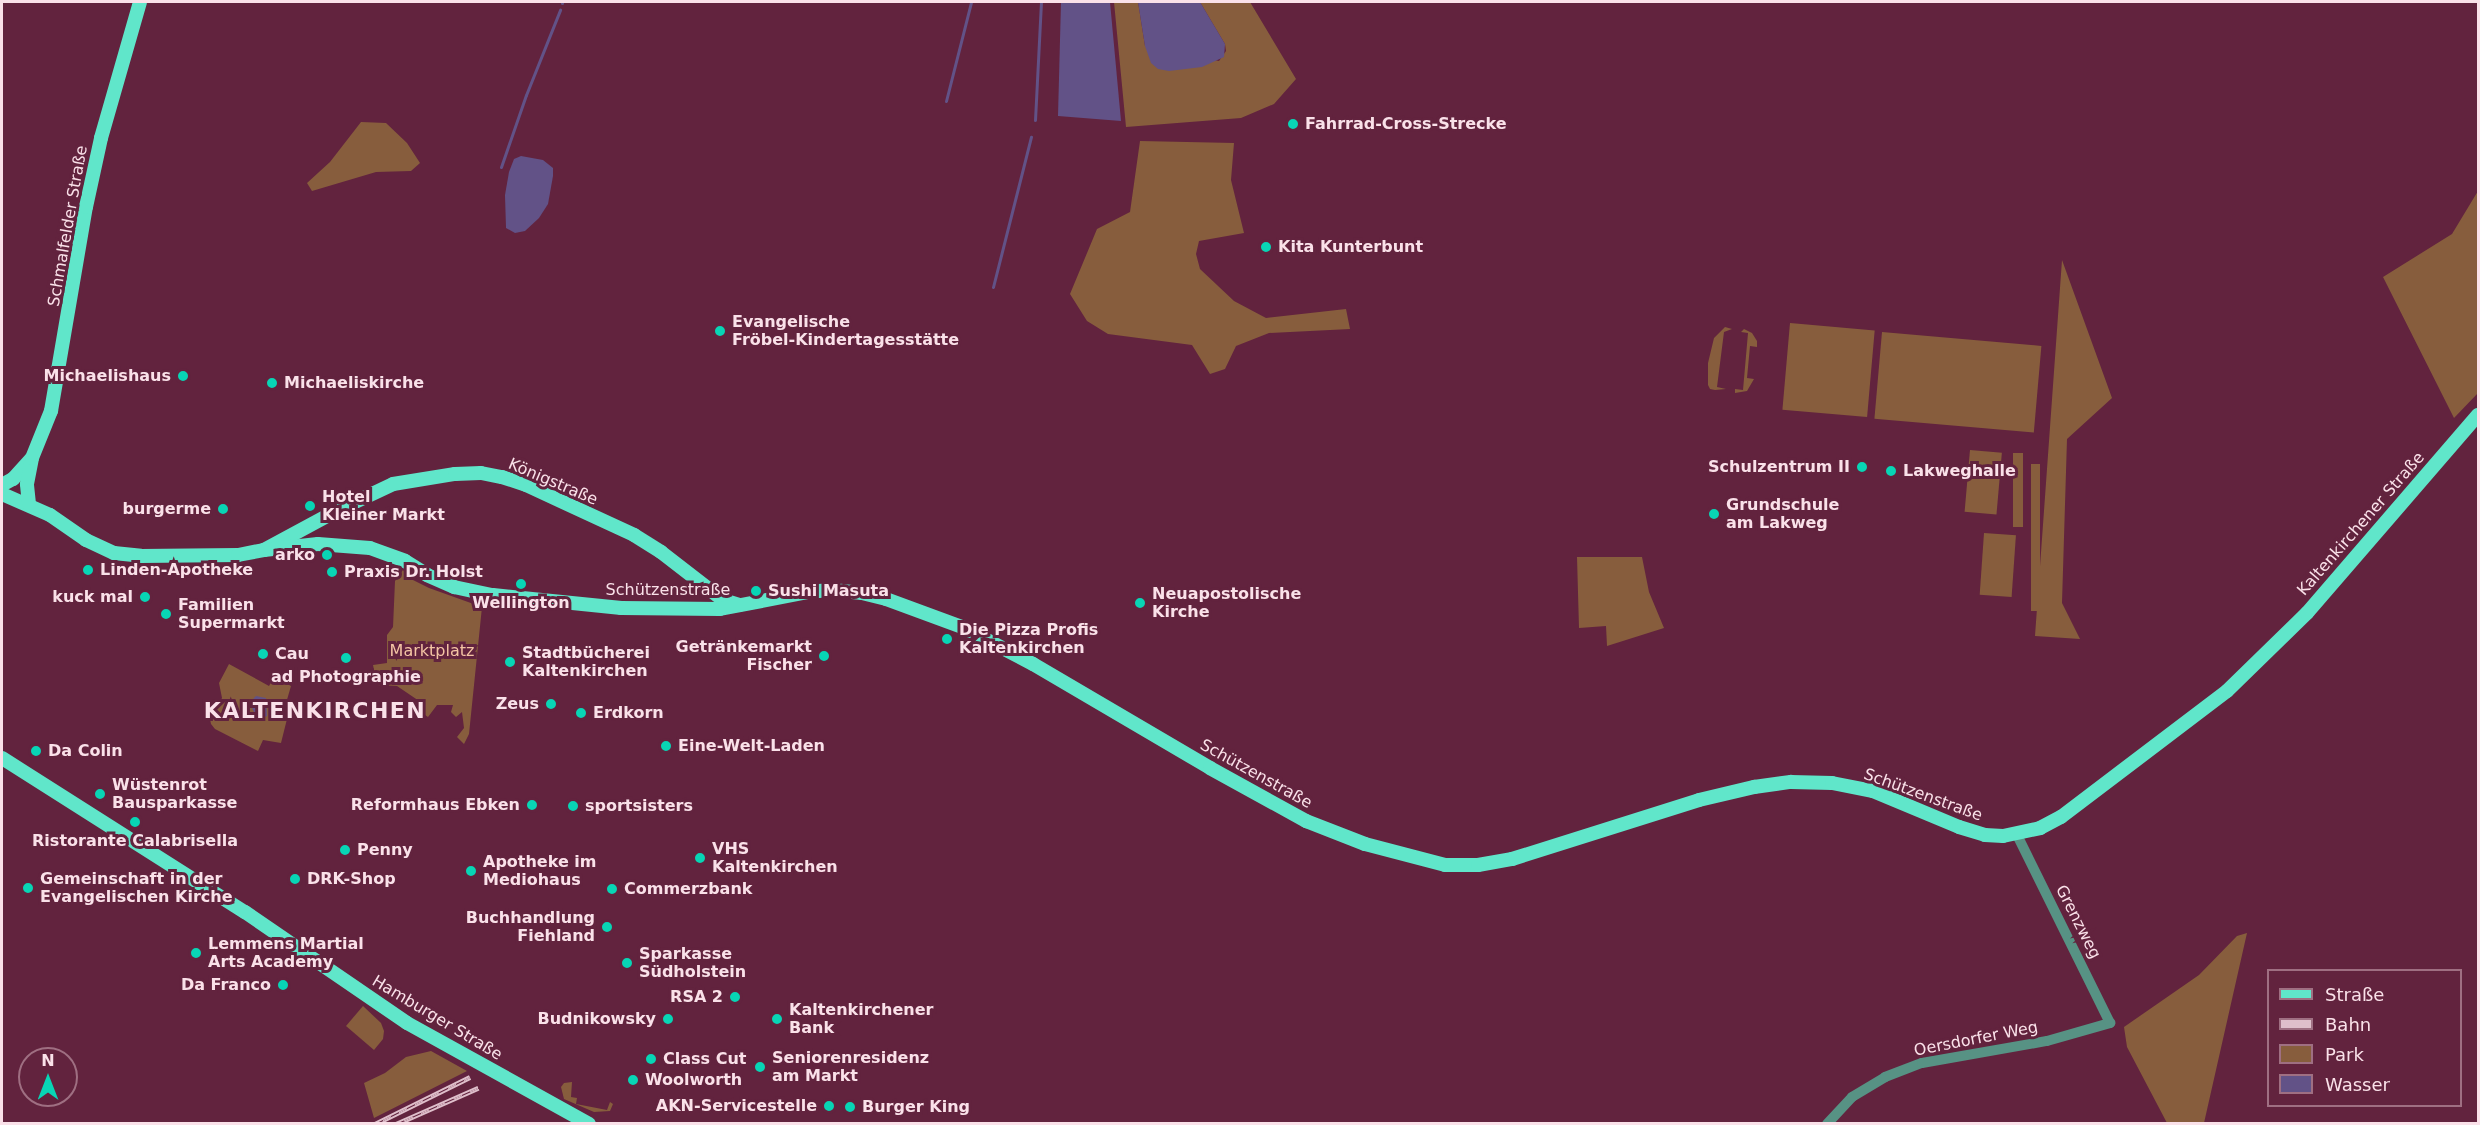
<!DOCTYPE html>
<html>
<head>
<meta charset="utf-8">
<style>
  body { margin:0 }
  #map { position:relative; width:2480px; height:1125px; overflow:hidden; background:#62233e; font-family:"DejaVu Sans",sans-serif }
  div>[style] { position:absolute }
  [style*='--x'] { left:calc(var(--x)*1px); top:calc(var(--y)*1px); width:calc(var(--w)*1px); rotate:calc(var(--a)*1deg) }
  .green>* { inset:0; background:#875d3d; transform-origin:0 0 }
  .water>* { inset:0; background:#625287 }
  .stream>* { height:3px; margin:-1.5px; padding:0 1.5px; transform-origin:1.5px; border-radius:1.5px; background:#625287 }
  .minor>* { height:10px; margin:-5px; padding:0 5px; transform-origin:5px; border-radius:5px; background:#579284 }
  .major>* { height:14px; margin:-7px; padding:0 7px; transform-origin:7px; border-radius:7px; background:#60e6ca }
  .rail>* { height:5px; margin-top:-2.5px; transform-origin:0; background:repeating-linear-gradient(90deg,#62233e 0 9px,#dfbfcb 0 18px); box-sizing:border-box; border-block:2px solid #dfbfcb }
  .dots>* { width:16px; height:16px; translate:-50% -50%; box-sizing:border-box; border:3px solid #62233e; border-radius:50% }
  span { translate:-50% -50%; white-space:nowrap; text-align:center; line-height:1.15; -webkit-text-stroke:6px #62233e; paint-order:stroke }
  .poi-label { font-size:16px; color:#fae1e9; font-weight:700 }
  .left { translate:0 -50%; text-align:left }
  .right { translate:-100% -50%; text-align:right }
  .street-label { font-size:16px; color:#fae1e9 }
  .park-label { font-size:16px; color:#f4c5a4 }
  .district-label { font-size:22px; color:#fae1e9; font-weight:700; letter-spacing:1.5px }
  .frame { position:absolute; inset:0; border:3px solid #fae1e9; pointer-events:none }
  .legend { position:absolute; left:2267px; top:969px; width:195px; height:138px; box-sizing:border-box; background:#62233e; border:2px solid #9f6f82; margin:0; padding:8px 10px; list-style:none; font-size:18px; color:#fae1e9 }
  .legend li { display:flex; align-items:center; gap:12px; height:30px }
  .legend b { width:30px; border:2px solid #9f6f82 }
  .north { position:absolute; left:18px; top:1047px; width:60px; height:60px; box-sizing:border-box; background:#62233e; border:2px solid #9f6f82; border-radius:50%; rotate:0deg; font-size:16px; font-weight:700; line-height:24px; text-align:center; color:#fae1e9 }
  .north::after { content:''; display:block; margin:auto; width:21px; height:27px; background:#08d5b5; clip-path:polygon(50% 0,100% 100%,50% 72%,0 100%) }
</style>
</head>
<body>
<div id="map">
  <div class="green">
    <div style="clip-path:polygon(1114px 2px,1138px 2px,1145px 46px,1219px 61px,1226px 51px,1225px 44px,1200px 2px,1250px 2px,1296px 79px,1274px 104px,1241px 118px,1126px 127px)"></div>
    <div style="clip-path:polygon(361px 122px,386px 123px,407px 143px,420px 163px,411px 171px,376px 172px,312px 191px,307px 183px,330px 162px)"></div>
    <div style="clip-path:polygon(1140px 141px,1234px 143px,1231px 180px,1244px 233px,1199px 241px,1196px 254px,1200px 269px,1234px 301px,1266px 318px,1346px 309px,1350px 329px,1269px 333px,1236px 346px,1225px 369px,1210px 374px,1192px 345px,1108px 334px,1087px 321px,1070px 294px,1097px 229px,1130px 212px)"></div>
    <div style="clip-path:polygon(2478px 191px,2478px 393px,2454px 418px,2383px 277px,2452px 234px)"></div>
    <div style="clip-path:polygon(2062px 260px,2112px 398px,2067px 439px,2062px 603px,2080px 639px,2035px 636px)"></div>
    <div style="left:1790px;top:323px;width:85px;height:87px;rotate:5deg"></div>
    <div style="clip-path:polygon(1725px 327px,1732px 329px,1724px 332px,1717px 387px,1726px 389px,1715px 390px,1710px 389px,1708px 385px,1708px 363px,1714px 338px)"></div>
    <div style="clip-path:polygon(1744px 329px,1752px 333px,1757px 341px,1757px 347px,1750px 346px,1747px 378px,1754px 379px,1747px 391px,1735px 393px,1735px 389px,1743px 390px,1748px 333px,1741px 332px)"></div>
    <div style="left:1882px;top:332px;width:160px;height:87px;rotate:5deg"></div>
    <div style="left:1970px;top:450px;width:32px;height:62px;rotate:5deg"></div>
    <div style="left:2013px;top:453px;width:10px;height:74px"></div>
    <div style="left:2031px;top:464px;width:9px;height:147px"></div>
    <div style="left:1984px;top:533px;width:32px;height:62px;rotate:4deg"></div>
    <div style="clip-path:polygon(1577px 557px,1642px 557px,1649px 592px,1664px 628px,1607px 646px,1606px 626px,1579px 628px)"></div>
    <div style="clip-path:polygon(403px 570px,409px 578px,429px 588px,482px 607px,469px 734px,464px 744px,457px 737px,464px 728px,462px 712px,456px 717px,451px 712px,453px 705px,437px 705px,428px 717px,422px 713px,425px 705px,397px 686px,377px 685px,373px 665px,387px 663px,387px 635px,393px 627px,395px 581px)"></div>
    <div style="clip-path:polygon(229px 664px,269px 686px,274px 677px,291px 686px,282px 717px,287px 719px,281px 743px,263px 740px,258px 751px,215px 729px,211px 724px,210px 719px,222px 698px,219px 683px)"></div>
    <div style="clip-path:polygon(2247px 933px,2204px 1123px,2167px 1123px,2127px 1047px,2124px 1027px,2199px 975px,2237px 936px)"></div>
    <div style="clip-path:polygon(363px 1006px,381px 1023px,384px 1031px,383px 1039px,374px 1050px,346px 1026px)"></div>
    <div style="clip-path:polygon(431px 1051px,467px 1071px,374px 1118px,364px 1083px,385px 1073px,406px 1057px)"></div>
    <div style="clip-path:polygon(572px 1082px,571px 1097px,577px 1098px,576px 1104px,607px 1110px,610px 1102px,613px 1104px,610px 1111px,594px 1112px,564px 1099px,561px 1087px,564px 1083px)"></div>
  </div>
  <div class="water">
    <div style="clip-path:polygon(1061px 2px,1110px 2px,1121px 121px,1058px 116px)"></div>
    <div style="clip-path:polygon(1138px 2px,1200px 2px,1225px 44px,1224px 57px,1202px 67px,1169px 71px,1158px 69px,1151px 63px,1145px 46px)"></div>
    <div style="clip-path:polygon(521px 156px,543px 160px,553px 168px,553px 176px,548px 204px,539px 218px,525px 231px,515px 233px,506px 228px,505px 195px,509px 172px,514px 159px)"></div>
    <div style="clip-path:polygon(256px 696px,266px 698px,267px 716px,262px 718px,257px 718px,252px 708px,252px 700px)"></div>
  </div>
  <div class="stream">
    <div style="--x:562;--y:3;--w:1;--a:-90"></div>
    <div style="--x:946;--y:101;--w:102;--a:-75.8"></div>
    <div style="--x:1035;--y:120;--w:118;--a:-87.1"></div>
    <div style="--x:501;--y:167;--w:76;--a:-70.9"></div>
    <div style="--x:526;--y:95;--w:92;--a:-68.2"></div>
    <div style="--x:993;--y:287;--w:155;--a:-75.8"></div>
  </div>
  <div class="minor">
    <div style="--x:1827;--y:1124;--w:37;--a:-47"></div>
    <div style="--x:1852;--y:1097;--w:39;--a:-31"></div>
    <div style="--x:1885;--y:1077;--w:40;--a:-21"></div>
    <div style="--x:1922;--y:1063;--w:127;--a:-10"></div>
    <div style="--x:2047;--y:1041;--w:66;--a:-15.9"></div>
    <div style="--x:2110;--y:1023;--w:210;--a:-116.3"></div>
  </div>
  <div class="major">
    <div style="--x:2;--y:485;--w:13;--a:-29"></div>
    <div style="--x:13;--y:479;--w:27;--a:-48"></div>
    <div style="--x:2;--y:494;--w:52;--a:23.6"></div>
    <div style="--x:50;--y:515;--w:44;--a:34.8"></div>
    <div style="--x:86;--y:540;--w:31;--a:25"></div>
    <div style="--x:114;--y:553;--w:27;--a:6"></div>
    <div style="--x:141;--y:556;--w:97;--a:-0.6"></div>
    <div style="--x:238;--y:555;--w:26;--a:-11"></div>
    <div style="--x:264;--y:550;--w:82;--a:-28.4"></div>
    <div style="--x:336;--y:511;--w:63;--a:-25.3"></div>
    <div style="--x:393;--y:484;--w:63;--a:-9.2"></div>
    <div style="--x:455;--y:474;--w:26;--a:-2"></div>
    <div style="--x:481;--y:473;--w:21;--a:11"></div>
    <div style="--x:502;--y:477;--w:25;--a:18"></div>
    <div style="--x:526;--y:485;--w:119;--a:24.8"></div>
    <div style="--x:634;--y:535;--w:32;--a:32"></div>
    <div style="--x:661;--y:552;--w:78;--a:37.7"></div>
    <div style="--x:723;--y:600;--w:17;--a:17"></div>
    <div style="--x:29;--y:504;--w:20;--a:-96"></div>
    <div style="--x:27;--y:484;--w:26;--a:-79"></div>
    <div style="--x:32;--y:458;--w:51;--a:-68"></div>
    <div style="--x:51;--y:411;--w:207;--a:-80.3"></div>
    <div style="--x:86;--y:207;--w:71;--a:-77.7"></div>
    <div style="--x:101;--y:138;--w:141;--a:-74"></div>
    <div style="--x:264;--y:550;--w:54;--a:-6.3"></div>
    <div style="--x:318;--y:544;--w:52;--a:4.4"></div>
    <div style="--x:370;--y:548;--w:37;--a:20"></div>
    <div style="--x:405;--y:561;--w:26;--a:32"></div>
    <div style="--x:427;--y:575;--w:30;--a:24"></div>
    <div style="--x:454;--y:587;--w:40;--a:12"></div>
    <div style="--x:493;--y:595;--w:129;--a:5.8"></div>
    <div style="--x:621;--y:608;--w:99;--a:0.6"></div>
    <div style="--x:720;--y:609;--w:90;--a:-10.9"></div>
    <div style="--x:808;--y:592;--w:25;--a:-5"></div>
    <div style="--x:833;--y:590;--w:29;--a:6"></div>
    <div style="--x:862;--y:593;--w:25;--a:14"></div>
    <div style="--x:886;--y:599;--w:81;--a:20.2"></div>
    <div style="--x:962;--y:627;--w:80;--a:27.5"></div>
    <div style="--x:1033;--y:664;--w:205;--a:30.4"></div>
    <div style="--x:1210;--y:768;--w:110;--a:28.9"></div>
    <div style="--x:1306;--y:821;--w:63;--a:21.3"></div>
    <div style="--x:1365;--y:844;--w:83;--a:14.7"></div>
    <div style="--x:1445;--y:865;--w:33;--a:0"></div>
    <div style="--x:1478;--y:865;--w:35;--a:-10"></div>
    <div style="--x:1512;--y:859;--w:196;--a:-17.5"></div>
    <div style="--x:1699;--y:800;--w:57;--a:-13.3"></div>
    <div style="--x:1754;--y:787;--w:37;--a:-8"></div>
    <div style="--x:1791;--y:782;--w:41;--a:1.4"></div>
    <div style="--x:1832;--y:783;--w:42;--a:11"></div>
    <div style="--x:1873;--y:791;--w:93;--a:22.7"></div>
    <div style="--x:1959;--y:827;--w:27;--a:17"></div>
    <div style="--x:1985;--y:835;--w:18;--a:3"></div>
    <div style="--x:2003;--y:836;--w:38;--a:-12"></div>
    <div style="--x:2040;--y:828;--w:24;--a:-28"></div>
    <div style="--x:2061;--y:817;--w:208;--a:-37.2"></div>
    <div style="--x:2227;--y:691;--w:112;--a:-44.3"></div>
    <div style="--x:2307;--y:613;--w:262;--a:-49.2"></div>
    <div style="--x:2;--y:758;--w:288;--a:32.4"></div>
    <div style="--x:245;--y:912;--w:196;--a:34.4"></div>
    <div style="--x:407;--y:1023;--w:208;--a:29"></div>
  </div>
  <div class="rail">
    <div style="--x:375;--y:1124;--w:106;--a:-26.3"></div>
    <div style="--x:396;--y:1124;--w:90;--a:-23.7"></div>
  </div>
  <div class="dots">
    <div style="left:1293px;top:124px;background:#08d5b5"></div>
    <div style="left:1266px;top:247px;background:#08d5b5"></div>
    <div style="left:720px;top:331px;background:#08d5b5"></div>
    <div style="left:183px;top:376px;background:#08d5b5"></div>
    <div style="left:272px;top:383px;background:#08d5b5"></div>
    <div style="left:1862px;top:467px;background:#08d5b5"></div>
    <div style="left:1891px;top:471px;background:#08d5b5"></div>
    <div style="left:310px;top:506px;background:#08d5b5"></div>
    <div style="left:223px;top:509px;background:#08d5b5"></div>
    <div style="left:1714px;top:514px;background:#08d5b5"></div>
    <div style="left:327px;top:555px;background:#08d5b5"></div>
    <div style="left:88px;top:570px;background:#08d5b5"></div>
    <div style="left:332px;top:572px;background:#08d5b5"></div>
    <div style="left:521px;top:584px;background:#08d5b5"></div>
    <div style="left:756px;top:591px;background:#08d5b5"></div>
    <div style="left:145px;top:597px;background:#08d5b5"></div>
    <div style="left:1140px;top:603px;background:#08d5b5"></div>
    <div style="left:166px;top:614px;background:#08d5b5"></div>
    <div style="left:947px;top:639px;background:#08d5b5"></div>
    <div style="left:263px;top:654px;background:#08d5b5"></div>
    <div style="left:824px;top:656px;background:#08d5b5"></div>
    <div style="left:346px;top:658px;background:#08d5b5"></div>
    <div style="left:510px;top:662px;background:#08d5b5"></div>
    <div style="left:551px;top:704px;background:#08d5b5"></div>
    <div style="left:581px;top:713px;background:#08d5b5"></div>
    <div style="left:666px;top:746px;background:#08d5b5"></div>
    <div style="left:36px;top:751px;background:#08d5b5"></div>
    <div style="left:100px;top:794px;background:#08d5b5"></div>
    <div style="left:532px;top:805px;background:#08d5b5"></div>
    <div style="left:573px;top:806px;background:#08d5b5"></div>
    <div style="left:135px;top:822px;background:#08d5b5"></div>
    <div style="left:345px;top:850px;background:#08d5b5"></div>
    <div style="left:700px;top:858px;background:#08d5b5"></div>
    <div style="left:471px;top:871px;background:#08d5b5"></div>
    <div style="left:295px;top:879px;background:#08d5b5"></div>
    <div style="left:28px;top:888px;background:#08d5b5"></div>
    <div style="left:612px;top:889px;background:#08d5b5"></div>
    <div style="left:607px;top:927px;background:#08d5b5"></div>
    <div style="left:196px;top:953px;background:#08d5b5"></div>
    <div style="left:627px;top:963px;background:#08d5b5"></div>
    <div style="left:283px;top:985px;background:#08d5b5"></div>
    <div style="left:735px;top:997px;background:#08d5b5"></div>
    <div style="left:668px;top:1019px;background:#08d5b5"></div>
    <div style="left:777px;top:1019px;background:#08d5b5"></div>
    <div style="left:651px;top:1059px;background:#08d5b5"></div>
    <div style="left:760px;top:1067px;background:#08d5b5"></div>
    <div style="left:633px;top:1080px;background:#08d5b5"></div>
    <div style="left:829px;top:1106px;background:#08d5b5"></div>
    <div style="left:850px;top:1107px;background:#08d5b5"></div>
  </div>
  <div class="poi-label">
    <span class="left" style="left:1305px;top:124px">Fahrrad-Cross-Strecke</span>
    <span class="left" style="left:1278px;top:247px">Kita Kunterbunt</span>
    <span class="left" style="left:732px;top:331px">Evangelische<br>Fröbel-Kindertagesstätte</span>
    <span class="right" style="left:171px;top:376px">Michaelishaus</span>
    <span class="left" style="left:284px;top:383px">Michaeliskirche</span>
    <span class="right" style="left:1850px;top:467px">Schulzentrum II</span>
    <span class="left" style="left:1903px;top:471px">Lakweghalle</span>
    <span class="left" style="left:322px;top:506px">Hotel<br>Kleiner Markt</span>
    <span class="left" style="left:1726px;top:514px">Grundschule<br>am Lakweg</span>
    <span class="right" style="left:211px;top:509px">burgerme</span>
    <span class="right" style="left:315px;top:555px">arko</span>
    <span class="left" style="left:100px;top:570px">Linden-Apotheke</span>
    <span class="left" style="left:344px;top:572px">Praxis Dr. Holst</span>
    <span class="left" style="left:768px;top:591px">Sushi Masuta</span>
    <span class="left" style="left:1152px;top:603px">Neuapostolische<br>Kirche</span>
    <span class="right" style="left:133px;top:597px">kuck mal</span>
    <span style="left:521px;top:603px">Wellington</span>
    <span class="left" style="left:178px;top:614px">Familien<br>Supermarkt</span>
    <span class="left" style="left:959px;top:639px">Die Pizza Profis<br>Kaltenkirchen</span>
    <span class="right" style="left:812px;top:656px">Getränkemarkt<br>Fischer</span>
    <span class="left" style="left:522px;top:662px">Stadtbücherei<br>Kaltenkirchen</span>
    <span class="left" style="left:275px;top:654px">Cau</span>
    <span style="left:346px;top:677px">ad Photographie</span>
    <span class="right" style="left:539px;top:704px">Zeus</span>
    <span class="left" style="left:593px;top:713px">Erdkorn</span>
    <span class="left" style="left:678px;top:746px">Eine-Welt-Laden</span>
    <span class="left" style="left:48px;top:751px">Da Colin</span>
    <span class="left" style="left:112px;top:794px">Wüstenrot<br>Bausparkasse</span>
    <span class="right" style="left:520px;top:805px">Reformhaus Ebken</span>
    <span class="left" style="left:585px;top:806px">sportsisters</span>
    <span style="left:135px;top:841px">Ristorante Calabrisella</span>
    <span class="left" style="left:712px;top:858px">VHS<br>Kaltenkirchen</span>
    <span class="left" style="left:357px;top:850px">Penny</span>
    <span class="left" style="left:483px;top:871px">Apotheke im<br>Mediohaus</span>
    <span class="left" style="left:40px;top:888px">Gemeinschaft in der<br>Evangelischen Kirche</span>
    <span class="left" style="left:307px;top:879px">DRK-Shop</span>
    <span class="left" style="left:624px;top:889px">Commerzbank</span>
    <span class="right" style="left:595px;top:927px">Buchhandlung<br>Fiehland</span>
    <span class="left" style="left:208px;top:953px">Lemmens Martial<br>Arts Academy</span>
    <span class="left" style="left:639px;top:963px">Sparkasse<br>Südholstein</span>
    <span class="right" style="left:271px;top:985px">Da Franco</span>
    <span class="right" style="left:723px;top:997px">RSA 2</span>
    <span class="left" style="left:789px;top:1019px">Kaltenkirchener<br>Bank</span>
    <span class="right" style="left:656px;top:1019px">Budnikowsky</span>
    <span class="left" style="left:772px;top:1067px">Seniorenresidenz<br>am Markt</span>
    <span class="left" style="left:663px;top:1059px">Class Cut</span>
    <span class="left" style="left:645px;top:1080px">Woolworth</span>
    <span class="right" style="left:817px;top:1106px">AKN-Servicestelle</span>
    <span class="left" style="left:862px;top:1107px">Burger King</span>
  </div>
  <div class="street-label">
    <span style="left:68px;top:226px;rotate:-80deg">Schmalfelder Straße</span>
    <span style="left:553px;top:482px;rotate:23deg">Königstraße</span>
    <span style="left:2361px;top:524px;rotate:-49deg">Kaltenkirchener Straße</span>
    <span style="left:668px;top:590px">Schützenstraße</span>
    <span style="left:1256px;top:774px;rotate:29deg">Schützenstraße</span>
    <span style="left:1923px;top:795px;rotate:20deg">Schützenstraße</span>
    <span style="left:2078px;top:922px;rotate:63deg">Grenzweg</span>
    <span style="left:437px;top:1018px;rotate:31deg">Hamburger Straße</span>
    <span style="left:1976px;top:1039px;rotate:-11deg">Oersdorfer Weg</span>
  </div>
  <div class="park-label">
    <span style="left:432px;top:651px">Marktplatz</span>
  </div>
  <div class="district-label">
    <span style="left:315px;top:711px">KALTENKIRCHEN</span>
  </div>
  <div class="frame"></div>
  <ul class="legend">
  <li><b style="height:8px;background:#60e6ca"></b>Straße</li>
  <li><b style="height:8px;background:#dfbfcb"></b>Bahn</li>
  <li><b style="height:16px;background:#875d3d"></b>Park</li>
  <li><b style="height:16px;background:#625287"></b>Wasser</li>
  </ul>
  <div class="north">N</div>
</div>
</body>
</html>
